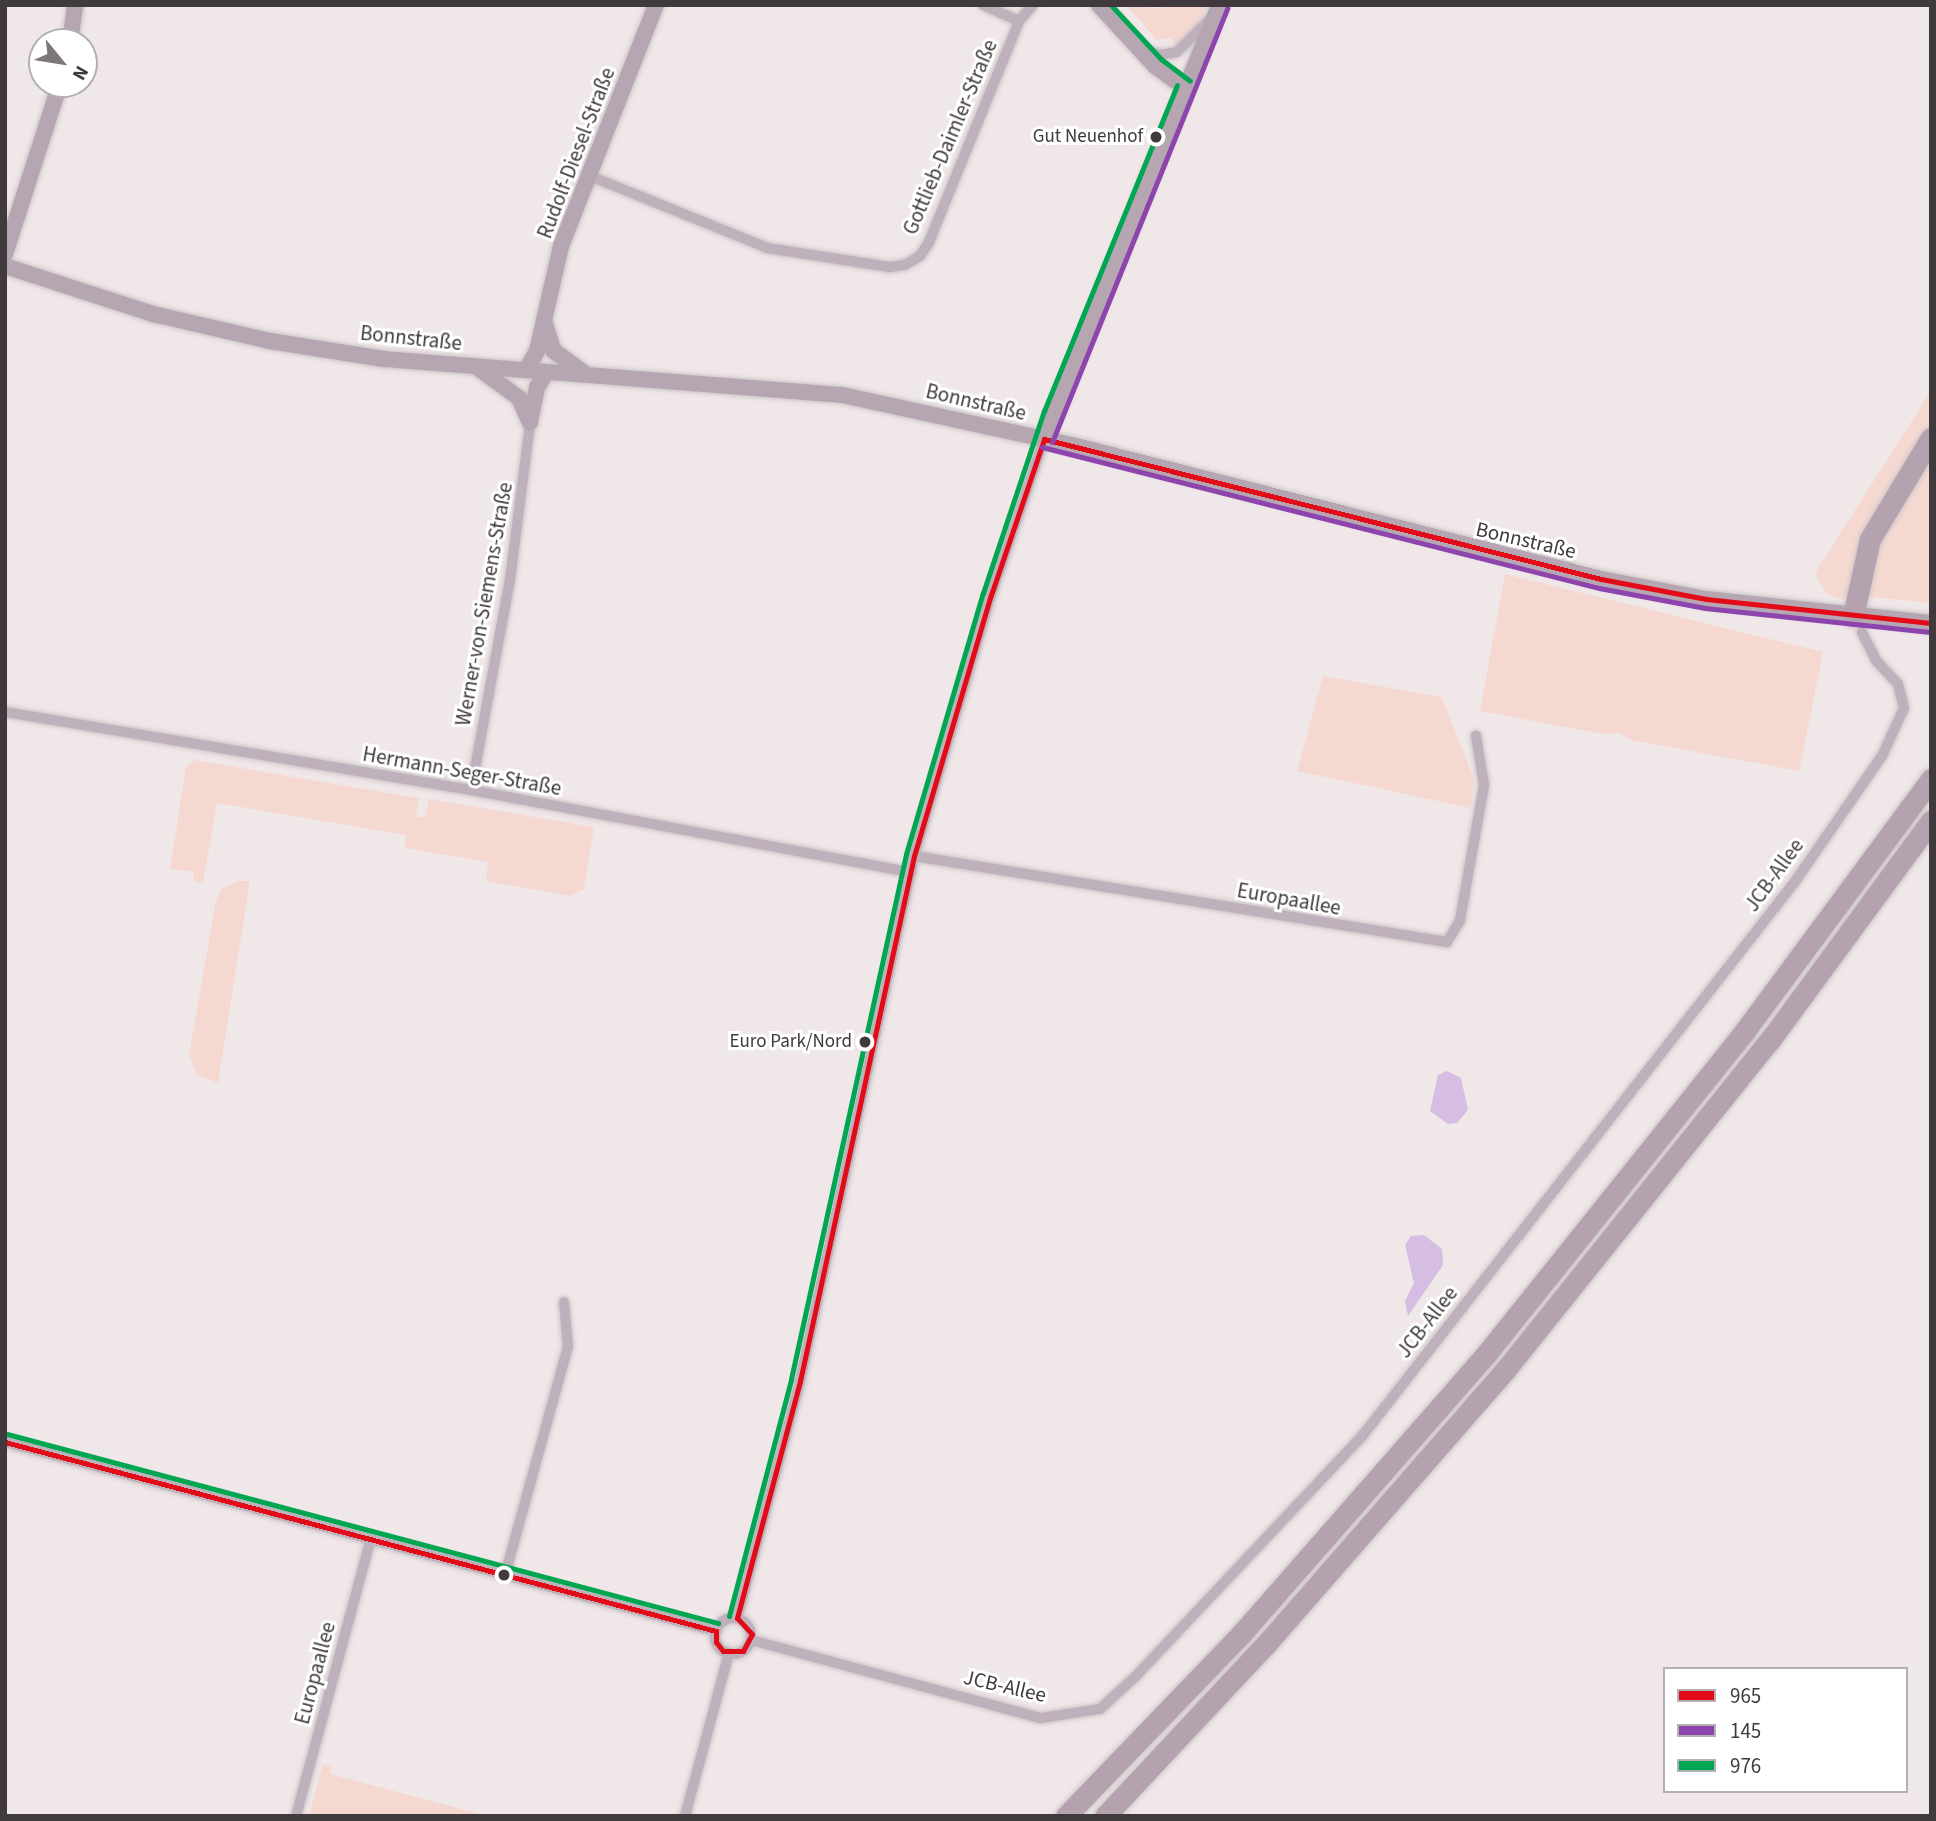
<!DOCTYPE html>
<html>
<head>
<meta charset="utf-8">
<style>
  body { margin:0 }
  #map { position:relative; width:1936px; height:1821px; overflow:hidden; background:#f0e7e9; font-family:"Source Sans 3",sans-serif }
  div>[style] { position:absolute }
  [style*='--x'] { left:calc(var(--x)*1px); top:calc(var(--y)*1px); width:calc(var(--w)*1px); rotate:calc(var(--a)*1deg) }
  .green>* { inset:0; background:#f5d9d1 }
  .water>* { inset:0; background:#d5bde3 }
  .roads { filter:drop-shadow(0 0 2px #ccc5c7) drop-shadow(0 0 2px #ccc5c7) }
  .street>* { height:10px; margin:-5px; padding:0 5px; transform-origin:5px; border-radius:5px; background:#beb1bb }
  .street>.ring { margin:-5px; padding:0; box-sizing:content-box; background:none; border:10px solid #beb1bb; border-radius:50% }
  .secondary>* { height:16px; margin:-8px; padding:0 8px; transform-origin:8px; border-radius:8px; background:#b5a6b2 }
  .highway>* { height:21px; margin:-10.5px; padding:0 10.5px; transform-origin:10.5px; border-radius:10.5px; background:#b4a2ae }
  .bus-1>* { height:5px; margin:-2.5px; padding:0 2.5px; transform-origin:2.5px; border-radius:2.5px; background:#e30b18 }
  .bus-2>* { height:5px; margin:-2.5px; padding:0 2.5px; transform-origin:2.5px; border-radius:2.5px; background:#8e44ad }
  .bus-3>* { height:5px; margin:-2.5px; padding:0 2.5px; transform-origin:2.5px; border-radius:2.5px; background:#00a651 }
  .dots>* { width:19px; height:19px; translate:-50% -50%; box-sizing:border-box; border:4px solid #fff; border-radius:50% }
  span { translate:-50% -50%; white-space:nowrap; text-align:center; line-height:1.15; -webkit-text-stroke:6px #fff; paint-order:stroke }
  .bus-label { font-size:19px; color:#403a3c }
  .right { translate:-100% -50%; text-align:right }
  .street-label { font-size:21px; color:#403a3c }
  .frame { position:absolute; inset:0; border:7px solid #403a3c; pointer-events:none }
  .legend { position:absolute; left:1663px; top:1667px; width:245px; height:126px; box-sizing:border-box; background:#fff; border:2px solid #b3b0b1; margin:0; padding:9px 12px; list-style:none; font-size:21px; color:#403a3c }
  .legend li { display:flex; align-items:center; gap:14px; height:35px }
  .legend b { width:35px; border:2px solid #b3b0b1 }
  .north { position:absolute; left:28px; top:28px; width:70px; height:70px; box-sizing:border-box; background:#fff; border:2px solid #b3b0b1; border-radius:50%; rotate:120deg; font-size:19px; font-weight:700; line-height:28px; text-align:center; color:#403a3c }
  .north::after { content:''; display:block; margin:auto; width:24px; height:32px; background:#7e7779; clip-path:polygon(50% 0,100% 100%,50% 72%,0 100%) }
</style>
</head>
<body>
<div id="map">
  <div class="green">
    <div style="clip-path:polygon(1126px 5px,1153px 8px,1208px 5px,1190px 38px,1176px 48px,1171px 38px,1157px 40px)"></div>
    <div style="clip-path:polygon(1931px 391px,1931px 427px,1876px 511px,1848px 594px,1842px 599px,1826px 594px,1815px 573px)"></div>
    <div style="clip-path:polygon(1931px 450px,1931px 603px,1870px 597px,1866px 588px,1875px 551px)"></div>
    <div style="clip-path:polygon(1505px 574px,1823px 652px,1799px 771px,1631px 740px,1620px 733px,1603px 734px,1480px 711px)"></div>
    <div style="clip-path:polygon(1323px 676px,1442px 697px,1474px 779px,1471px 808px,1297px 771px)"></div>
    <div style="clip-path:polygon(194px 760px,419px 798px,416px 816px,425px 818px,429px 799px,594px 827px,584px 889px,570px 896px,486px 881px,488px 862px,405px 848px,406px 835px,217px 803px,203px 883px,193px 881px,194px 872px,170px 869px,186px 767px)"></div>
    <div style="clip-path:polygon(239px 881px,250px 881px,218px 1083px,196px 1074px,189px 1055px,216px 900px,222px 889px)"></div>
    <div style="clip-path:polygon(323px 1764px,332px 1766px,330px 1774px,488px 1816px,309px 1816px)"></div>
  </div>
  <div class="water">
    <div style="clip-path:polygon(1447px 1071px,1461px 1078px,1468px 1110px,1457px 1123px,1448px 1124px,1430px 1111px,1438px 1075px)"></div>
    <div style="clip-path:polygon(1424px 1235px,1442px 1249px,1443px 1265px,1408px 1316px,1405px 1301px,1414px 1283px,1405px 1245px,1411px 1236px)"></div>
  </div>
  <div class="roads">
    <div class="street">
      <div style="--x:983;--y:5;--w:39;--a:24"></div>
      <div style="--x:1144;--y:50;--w:16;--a:18"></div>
      <div style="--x:1159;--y:55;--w:18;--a:-9"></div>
      <div style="--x:1177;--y:52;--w:47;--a:-45"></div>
      <div style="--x:590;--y:176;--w:191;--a:22.1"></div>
      <div style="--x:767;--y:248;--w:124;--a:8.8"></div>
      <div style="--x:890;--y:267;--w:15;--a:-8"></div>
      <div style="--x:905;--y:265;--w:17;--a:-31"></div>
      <div style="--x:920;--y:256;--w:17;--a:-57"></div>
      <div style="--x:929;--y:242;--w:239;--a:-67.8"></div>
      <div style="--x:1019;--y:21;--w:21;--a:-49"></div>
      <div style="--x:5;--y:712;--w:472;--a:9.5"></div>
      <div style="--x:471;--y:790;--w:448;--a:10.6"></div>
      <div style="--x:471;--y:790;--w:214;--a:-79.5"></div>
      <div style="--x:510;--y:580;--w:158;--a:-82.7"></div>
      <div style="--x:914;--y:856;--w:540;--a:9.17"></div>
      <div style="--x:1447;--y:942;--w:26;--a:-59"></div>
      <div style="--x:1460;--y:920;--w:137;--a:-79.9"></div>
      <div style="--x:1484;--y:785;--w:50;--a:-99.3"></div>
      <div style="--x:5;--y:1442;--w:736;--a:14.89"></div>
      <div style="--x:505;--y:1575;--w:237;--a:-74.6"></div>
      <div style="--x:568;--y:1347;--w:45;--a:-95.1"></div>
      <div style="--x:737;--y:1618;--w:245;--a:-75.1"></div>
      <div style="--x:800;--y:1381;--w:537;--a:-77.75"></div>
      <div style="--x:914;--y:856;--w:272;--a:-73.6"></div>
      <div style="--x:991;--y:595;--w:165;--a:-71.2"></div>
      <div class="ring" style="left:715px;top:1618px;width:26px;height:26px"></div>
      <div style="--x:751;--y:1640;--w:300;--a:15.1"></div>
      <div style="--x:1041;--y:1718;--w:60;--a:-8.7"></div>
      <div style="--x:1100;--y:1709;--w:49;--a:-42.5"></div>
      <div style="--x:1136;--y:1676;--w:331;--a:-46.7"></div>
      <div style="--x:1363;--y:1435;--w:700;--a:-52.02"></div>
      <div style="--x:1794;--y:883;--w:155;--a:-55.3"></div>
      <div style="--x:1882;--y:756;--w:53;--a:-65.4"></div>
      <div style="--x:1904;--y:708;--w:25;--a:-104"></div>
      <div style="--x:1898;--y:684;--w:33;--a:-133"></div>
      <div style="--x:1876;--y:660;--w:31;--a:-117"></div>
      <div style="--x:296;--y:1816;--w:285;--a:-74.9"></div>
      <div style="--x:685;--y:1816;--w:169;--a:-74.9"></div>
    </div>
    <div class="secondary">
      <div style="--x:1099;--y:5;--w:83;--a:47.4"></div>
      <div style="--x:1155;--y:66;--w:37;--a:36"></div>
      <div style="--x:70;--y:42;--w:37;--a:-82"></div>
      <div style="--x:5;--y:254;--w:179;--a:-72.1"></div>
      <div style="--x:5;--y:266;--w:156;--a:18"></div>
      <div style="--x:153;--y:314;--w:120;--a:13"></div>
      <div style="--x:270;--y:341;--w:115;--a:9"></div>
      <div style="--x:384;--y:359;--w:459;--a:4.5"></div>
      <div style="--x:842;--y:395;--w:235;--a:12.3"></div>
      <div style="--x:1072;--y:445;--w:546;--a:14.21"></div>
      <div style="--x:1601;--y:579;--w:107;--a:10.8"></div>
      <div style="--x:1706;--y:599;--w:226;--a:6.1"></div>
      <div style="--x:544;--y:321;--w:32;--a:72"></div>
      <div style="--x:554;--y:351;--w:37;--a:36"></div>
      <div style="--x:478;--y:368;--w:51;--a:36.2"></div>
      <div style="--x:519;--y:398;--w:27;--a:66"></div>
      <div style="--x:526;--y:370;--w:22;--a:-60"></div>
      <div style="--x:537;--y:351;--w:108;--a:-77.1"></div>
      <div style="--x:561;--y:246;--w:259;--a:-68.5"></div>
      <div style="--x:530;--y:421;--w:35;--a:-78"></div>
      <div style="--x:537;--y:387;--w:18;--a:-56"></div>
      <div style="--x:1044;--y:439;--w:468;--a:-68"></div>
    </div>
    <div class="highway">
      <div style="--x:1853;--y:616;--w:79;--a:-77.6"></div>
      <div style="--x:1870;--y:539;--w:118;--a:-58.9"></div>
      <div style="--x:1066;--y:1816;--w:255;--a:-46.1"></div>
      <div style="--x:1243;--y:1632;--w:371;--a:-48.8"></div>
      <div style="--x:1487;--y:1353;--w:411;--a:-51.3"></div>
      <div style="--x:1744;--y:1032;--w:315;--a:-53.5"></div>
      <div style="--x:1105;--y:1816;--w:237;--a:-46.9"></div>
      <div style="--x:1267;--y:1643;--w:364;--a:-48.9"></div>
      <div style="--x:1506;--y:1369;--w:422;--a:-51.3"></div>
      <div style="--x:1770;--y:1040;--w:272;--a:-53.7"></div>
    </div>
  </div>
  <div class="bus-1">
    <div style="--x:1044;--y:439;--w:574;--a:14.11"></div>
    <div style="--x:1601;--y:579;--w:107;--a:10.8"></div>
    <div style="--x:1706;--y:599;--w:226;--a:6.1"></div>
    <div style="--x:5;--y:1442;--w:736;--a:14.89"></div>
    <div style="--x:737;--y:1618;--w:245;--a:-75.1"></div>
    <div style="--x:800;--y:1381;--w:537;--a:-77.75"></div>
    <div style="--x:914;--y:856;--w:272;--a:-73.6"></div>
    <div style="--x:991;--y:595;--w:165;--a:-71.2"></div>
    <div style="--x:716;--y:1631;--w:11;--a:90"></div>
    <div style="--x:716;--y:1642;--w:11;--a:52"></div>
    <div style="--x:723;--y:1651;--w:20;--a:0"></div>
    <div style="--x:743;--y:1651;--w:19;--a:-62"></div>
    <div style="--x:752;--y:1634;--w:22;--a:-133"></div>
  </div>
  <div class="bus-2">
    <div style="--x:1052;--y:442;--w:468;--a:-68"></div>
    <div style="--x:1042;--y:447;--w:575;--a:14.21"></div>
    <div style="--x:1599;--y:588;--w:108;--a:10.7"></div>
    <div style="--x:1705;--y:608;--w:226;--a:6.1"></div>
  </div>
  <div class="bus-3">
    <div style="--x:1111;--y:5;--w:74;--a:47.2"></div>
    <div style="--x:1161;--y:59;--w:36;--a:37"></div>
    <div style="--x:7;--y:1434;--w:736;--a:14.89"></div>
    <div style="--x:729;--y:1616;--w:245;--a:-75.3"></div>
    <div style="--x:791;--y:1379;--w:537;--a:-77.64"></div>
    <div style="--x:906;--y:854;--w:272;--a:-73.6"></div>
    <div style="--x:983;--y:593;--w:192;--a:-71.5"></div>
    <div style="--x:1044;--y:411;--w:352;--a:-67.8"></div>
  </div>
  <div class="dots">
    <div style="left:1156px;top:137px;background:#403a3c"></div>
    <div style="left:865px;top:1042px;background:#403a3c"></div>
    <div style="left:504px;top:1575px;background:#403a3c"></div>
  </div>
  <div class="bus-label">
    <span class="right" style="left:1143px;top:137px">Gut Neuenhof</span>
    <span class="right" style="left:852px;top:1042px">Euro Park/Nord</span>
  </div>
  <div class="street-label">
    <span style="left:950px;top:137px;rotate:-67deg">Gottlieb-Daimler-Straße</span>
    <span style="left:576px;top:153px;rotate:-69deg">Rudolf-Diesel-Straße</span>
    <span style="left:411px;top:338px;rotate:6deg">Bonnstraße</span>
    <span style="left:976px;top:402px;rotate:13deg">Bonnstraße</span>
    <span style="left:1526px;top:540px;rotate:13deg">Bonnstraße</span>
    <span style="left:484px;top:604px;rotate:-80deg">Werner-von-Siemens-Straße</span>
    <span style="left:462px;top:771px;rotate:10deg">Hermann-Seger-Straße</span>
    <span style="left:1774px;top:875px;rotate:-54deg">JCB-Allee</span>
    <span style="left:1289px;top:899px;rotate:10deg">Europaallee</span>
    <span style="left:1427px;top:1322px;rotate:-52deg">JCB-Allee</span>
    <span style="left:315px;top:1673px;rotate:-75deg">Europaallee</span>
    <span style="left:1005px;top:1686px;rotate:13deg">JCB-Allee</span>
  </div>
  <div class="frame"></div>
  <ul class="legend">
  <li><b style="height:9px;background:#e30b18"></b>965</li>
  <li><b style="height:9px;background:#8e44ad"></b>145</li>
  <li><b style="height:9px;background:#00a651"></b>976</li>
  </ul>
  <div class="north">N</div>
</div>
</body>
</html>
